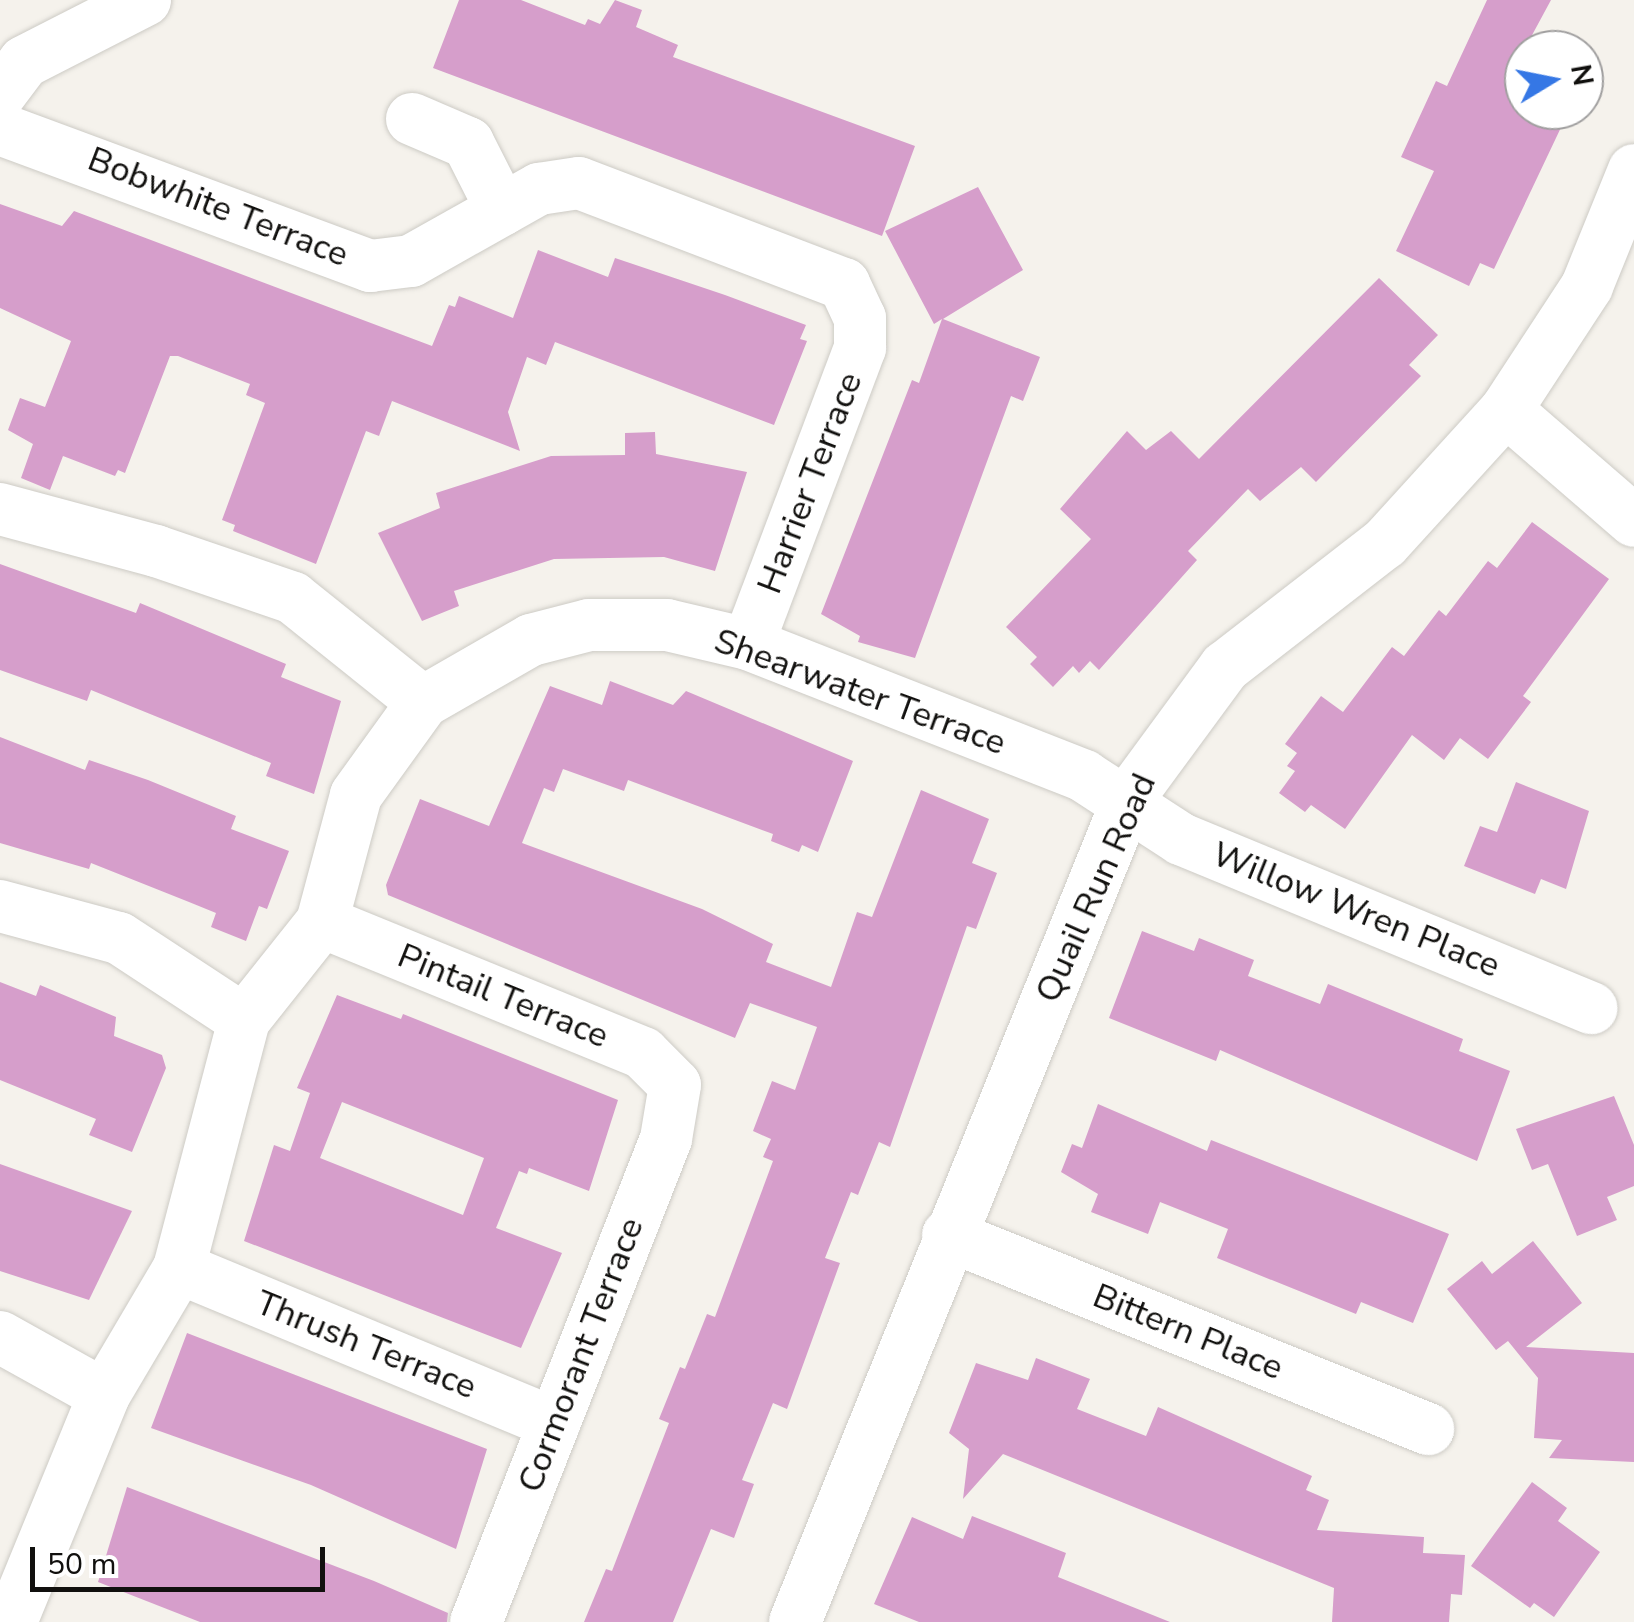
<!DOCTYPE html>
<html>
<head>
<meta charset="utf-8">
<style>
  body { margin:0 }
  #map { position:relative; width:1634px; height:1622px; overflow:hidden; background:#f5f2ec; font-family:"Nunito Sans",sans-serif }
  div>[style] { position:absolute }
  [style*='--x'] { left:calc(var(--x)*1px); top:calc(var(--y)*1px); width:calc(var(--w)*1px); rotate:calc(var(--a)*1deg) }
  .building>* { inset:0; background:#d69ecb }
  .roads { filter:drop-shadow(0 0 2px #cdcbc5) drop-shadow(0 0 2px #cdcbc5) }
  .minor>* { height:52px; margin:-26px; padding:0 26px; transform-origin:26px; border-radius:26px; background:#fff }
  span { translate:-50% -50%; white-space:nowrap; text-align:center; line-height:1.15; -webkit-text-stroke:9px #fff; paint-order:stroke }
  .street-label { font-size:35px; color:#11100e }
  .north { position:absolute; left:1504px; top:30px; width:100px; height:100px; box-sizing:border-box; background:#fff; border:2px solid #a09f9f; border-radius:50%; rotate:80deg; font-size:28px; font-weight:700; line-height:40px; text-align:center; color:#11100e }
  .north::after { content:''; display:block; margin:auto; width:35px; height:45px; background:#3577e5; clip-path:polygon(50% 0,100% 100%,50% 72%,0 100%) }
  .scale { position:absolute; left:30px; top:1547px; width:295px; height:45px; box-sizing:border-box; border:5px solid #11100e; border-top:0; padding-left:12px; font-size:30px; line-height:35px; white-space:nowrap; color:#11100e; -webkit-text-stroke:8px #fff; paint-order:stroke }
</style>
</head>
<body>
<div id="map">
  <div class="building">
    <div style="clip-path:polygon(459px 0,521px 0,585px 25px,588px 19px,600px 24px,615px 0,642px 10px,636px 27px,678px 45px,673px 57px,915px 146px,882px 236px,433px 68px)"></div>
    <div style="clip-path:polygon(1487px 0,1551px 0,1524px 50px,1524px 110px,1565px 119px,1494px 269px,1480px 263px,1469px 286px,1396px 251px,1434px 171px,1401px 157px,1436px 81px,1447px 86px)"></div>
    <div style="clip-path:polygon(978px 187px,1023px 270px,943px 319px,1040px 357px,1023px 401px,1011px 396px,915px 658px,858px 642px,860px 636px,821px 614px,912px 380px,919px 383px,942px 319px,934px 324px,885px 231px)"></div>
    <div style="clip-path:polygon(0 204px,62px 226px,74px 211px,432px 346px,449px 305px,455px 307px,459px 296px,513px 318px,538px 250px,608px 277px,615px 258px,725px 295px,806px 325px,800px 339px,807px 341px,774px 425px,555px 342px,546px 365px,527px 357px,508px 412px,520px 451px,392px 401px,379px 436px,366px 431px,316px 564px,233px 531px,235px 525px,222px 520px,265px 403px,246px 395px,250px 384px,178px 356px,170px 356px,125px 473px,118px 470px,115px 476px,63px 456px,50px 490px,21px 478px,33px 444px,8px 430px,20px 398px,45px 407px,71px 341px,0 308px)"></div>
    <div style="clip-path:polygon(1379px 278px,1438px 335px,1409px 365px,1421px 376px,1316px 482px,1301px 467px,1260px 501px,1248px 489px,1188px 551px,1197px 560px,1099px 670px,1090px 661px,1079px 673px,1073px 666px,1053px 687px,1030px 664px,1037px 657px,1006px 627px,1091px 539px,1060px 509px,1127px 431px,1146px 450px,1171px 431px,1199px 459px)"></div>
    <div style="clip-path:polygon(655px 432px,656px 454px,747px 472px,715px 571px,664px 557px,554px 559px,454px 591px,459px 606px,422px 621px,378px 533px,440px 508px,436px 493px,551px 456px,625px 455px,625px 433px)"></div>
    <div style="clip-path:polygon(1532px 522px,1609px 579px,1523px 696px,1531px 702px,1488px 759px,1460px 738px,1444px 760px,1412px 735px,1345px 829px,1311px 805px,1305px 812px,1279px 793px,1295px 771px,1287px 766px,1297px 753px,1285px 744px,1321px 696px,1343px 712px,1392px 647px,1404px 656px,1439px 610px,1446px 616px,1488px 561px,1497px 568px)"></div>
    <div style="clip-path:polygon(0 564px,136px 613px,140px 603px,286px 664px,281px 677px,341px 701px,314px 794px,266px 776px,271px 763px,91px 690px,87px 701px,0 670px)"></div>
    <div style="clip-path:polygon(610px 681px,673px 705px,686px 691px,853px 761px,818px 852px,802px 845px,799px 852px,771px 841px,773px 834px,628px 780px,624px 791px,563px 769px,554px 792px,544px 788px,522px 843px,702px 909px,773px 944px,766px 962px,831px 987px,857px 912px,872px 917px,921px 790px,989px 819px,972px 863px,997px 873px,976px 929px,967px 926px,890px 1147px,879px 1142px,858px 1195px,851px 1192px,825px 1258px,840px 1263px,787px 1409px,773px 1403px,742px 1480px,754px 1484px,734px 1538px,711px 1529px,673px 1622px,584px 1622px,606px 1569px,612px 1571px,669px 1423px,659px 1419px,680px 1367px,685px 1369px,707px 1314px,715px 1317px,773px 1161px,763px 1157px,771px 1139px,753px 1131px,772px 1081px,795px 1090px,817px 1027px,750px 1003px,735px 1038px,388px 895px,386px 885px,420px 799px,489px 826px,550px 686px,602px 705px)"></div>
    <div style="clip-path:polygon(0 737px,85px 770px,89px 760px,148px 780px,236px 816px,231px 829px,289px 851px,267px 909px,259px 906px,246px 941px,211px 927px,216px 913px,189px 902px,91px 863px,89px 869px,0 843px)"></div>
    <div style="clip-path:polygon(1516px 782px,1589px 811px,1566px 889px,1541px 879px,1535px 894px,1464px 866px,1480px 826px,1497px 832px)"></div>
    <div style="clip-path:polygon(1142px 931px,1194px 951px,1199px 938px,1254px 960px,1248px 976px,1320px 1004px,1328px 984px,1463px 1039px,1459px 1051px,1510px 1071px,1477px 1161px,1220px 1050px,1216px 1061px,1109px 1018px)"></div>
    <div style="clip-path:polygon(0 982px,36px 996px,40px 985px,116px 1017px,114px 1036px,162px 1055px,166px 1068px,132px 1152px,89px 1135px,96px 1119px,0 1080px)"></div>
    <div style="clip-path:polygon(evenodd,337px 995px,401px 1019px,403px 1014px,618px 1100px,589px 1191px,529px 1168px,527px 1174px,519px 1171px,496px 1228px,562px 1253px,521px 1348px,244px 1241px,274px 1145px,290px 1151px,310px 1093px,297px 1088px,337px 995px,342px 1102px,484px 1158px,463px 1215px,320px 1158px,342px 1102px)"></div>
    <div style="clip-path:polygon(1614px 1096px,1634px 1145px,1634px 1186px,1607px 1197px,1617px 1220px,1577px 1236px,1548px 1164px,1532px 1170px,1516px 1129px)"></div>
    <div style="clip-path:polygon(1098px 1104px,1207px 1151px,1211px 1140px,1449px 1234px,1413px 1323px,1361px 1302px,1356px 1314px,1217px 1258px,1228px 1229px,1160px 1202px,1148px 1234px,1091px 1212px,1098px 1194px,1061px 1172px,1072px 1144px,1082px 1148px)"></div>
    <div style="clip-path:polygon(0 1164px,132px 1211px,89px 1300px,0 1271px)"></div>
    <div style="clip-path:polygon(1533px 1241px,1582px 1303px,1526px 1347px,1634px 1353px,1634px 1462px,1549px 1458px,1562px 1440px,1534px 1438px,1538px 1378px,1508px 1341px,1496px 1350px,1447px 1289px,1482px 1261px,1492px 1274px)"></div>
    <div style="clip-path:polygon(187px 1333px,487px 1449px,456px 1549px,311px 1485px,151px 1428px)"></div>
    <div style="clip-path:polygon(1036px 1358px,1090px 1379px,1077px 1409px,1146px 1436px,1158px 1407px,1312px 1476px,1306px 1490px,1329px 1500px,1317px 1530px,1424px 1537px,1423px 1553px,1465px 1555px,1462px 1595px,1451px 1594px,1449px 1622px,1332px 1622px,1334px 1588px,1003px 1454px,963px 1499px,969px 1449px,949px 1433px,976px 1363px,1028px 1380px)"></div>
    <div style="clip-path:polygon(1532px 1482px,1567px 1508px,1558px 1521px,1600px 1552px,1554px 1617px,1534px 1603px,1530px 1608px,1471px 1566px)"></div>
    <div style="clip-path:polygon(127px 1487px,374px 1581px,448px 1613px,447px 1622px,200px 1622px,98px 1582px)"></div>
    <div style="clip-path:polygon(972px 1516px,1066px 1553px,1058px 1577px,1170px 1622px,919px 1622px,874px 1604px,912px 1517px,963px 1539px)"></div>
  </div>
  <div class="roads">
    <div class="minor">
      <div style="--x:0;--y:94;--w:40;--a:-53"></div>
      <div style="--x:24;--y:62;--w:136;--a:-27.1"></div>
      <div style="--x:412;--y:119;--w:61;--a:23.2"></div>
      <div style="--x:468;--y:143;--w:75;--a:63.1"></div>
      <div style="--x:0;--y:129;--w:395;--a:20.3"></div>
      <div style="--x:370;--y:266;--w:41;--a:-7"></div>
      <div style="--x:411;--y:261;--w:147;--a:-29.4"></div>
      <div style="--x:539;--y:189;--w:40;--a:-8.5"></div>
      <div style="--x:579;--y:183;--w:284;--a:20.9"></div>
      <div style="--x:844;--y:284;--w:38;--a:65"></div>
      <div style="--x:860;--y:318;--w:30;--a:90"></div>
      <div style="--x:860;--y:348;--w:316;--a:110.7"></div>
      <div style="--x:1506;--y:410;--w:169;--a:40.9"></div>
      <div style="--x:0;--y:509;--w:162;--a:15.1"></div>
      <div style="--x:156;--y:551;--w:145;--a:18.9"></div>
      <div style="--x:293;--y:598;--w:166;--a:38.7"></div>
      <div style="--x:0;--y:906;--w:123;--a:15.1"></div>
      <div style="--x:119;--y:938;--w:149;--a:33.3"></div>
      <div style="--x:322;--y:922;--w:347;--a:22.2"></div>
      <div style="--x:643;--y:1053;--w:45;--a:45"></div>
      <div style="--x:675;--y:1085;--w:55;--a:99.5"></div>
      <div style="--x:666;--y:1139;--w:519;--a:111.47"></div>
      <div style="--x:948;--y:1235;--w:518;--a:22.01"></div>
      <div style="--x:179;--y:1268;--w:406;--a:22.5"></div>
      <div style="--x:0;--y:1337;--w:119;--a:29.1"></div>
      <div style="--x:11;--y:1622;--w:245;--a:-67.7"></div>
      <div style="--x:104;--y:1395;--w:147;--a:-59.4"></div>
      <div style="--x:179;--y:1268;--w:256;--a:-75.3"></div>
      <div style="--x:244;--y:1020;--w:125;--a:-51.5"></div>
      <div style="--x:322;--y:922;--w:131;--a:-75"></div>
      <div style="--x:356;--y:795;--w:115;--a:-54.2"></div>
      <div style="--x:423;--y:702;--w:125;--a:-29.9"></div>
      <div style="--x:531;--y:640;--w:60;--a:-14.5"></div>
      <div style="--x:589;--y:625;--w:78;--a:0"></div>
      <div style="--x:667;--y:625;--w:83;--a:13.2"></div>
      <div style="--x:748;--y:644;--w:361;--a:21.4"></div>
      <div style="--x:1084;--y:776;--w:116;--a:33"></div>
      <div style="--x:1181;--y:839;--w:444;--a:22.4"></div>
      <div style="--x:795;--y:1622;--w:888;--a:-67.97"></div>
      <div style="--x:1128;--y:799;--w:164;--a:-53.7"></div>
      <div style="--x:1225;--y:667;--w:202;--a:-37.8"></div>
      <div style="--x:1385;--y:543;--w:180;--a:-47.7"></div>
      <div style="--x:1506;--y:410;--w:148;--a:-56.8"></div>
      <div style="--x:1587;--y:286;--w:125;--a:-67.9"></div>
    </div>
  </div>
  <div class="street-label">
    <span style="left:218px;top:207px;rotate:21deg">Bobwhite Terrace</span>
    <span style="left:810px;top:483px;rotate:-69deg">Harrier Terrace</span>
    <span style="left:860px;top:692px;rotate:20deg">Shearwater Terrace</span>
    <span style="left:1096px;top:888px;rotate:-66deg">Quail Run Road</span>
    <span style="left:1356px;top:910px;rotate:22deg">Willow Wren Place</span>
    <span style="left:503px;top:996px;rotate:22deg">Pintail Terrace</span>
    <span style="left:1188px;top:1332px;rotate:22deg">Bittern Place</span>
    <span style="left:366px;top:1345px;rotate:22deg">Thrush Terrace</span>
    <span style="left:581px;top:1355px;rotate:-69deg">Cormorant Terrace</span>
  </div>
  <div class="north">N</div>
  <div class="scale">50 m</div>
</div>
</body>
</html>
